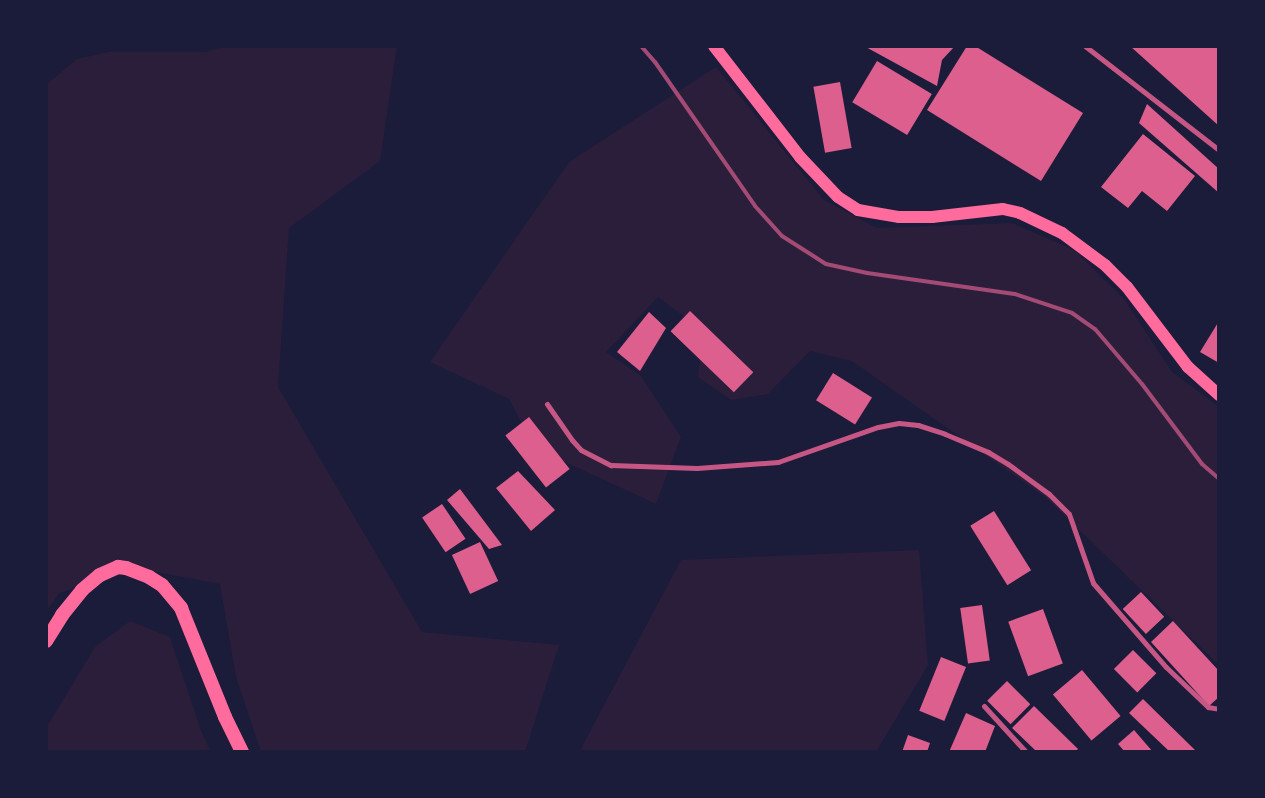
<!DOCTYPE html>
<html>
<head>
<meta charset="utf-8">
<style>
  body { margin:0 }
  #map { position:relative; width:1265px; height:798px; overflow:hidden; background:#1b1b3a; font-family:"Archivo Narrow",sans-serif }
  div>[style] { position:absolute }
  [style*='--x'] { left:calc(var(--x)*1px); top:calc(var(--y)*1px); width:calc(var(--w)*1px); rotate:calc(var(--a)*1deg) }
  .green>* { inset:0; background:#2a1e3b }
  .building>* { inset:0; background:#dd5f8e; transform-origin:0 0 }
  .minor>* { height:5px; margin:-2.5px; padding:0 2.5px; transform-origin:2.5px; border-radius:2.5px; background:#c65784 }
  .primary>* { height:12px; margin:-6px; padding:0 6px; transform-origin:6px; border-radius:6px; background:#ff6b9d }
  .trunk>* { height:14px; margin:-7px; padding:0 7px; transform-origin:7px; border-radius:7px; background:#ff6b9d }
  .rail>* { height:4px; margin:-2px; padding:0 2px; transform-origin:2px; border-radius:2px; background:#a44b75 }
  span { translate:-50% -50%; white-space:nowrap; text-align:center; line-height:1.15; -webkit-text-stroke:4px #1b1b3a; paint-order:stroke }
  .frame { position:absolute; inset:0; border:48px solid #1b1b3a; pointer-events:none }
</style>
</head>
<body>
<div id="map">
  <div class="green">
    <div style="clip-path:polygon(226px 46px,397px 46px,380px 161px,289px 228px,278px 387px,422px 632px,559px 645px,525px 752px,261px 752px,236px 677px,220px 584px,136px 568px,59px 593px,46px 613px,46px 85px,77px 59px,108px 52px,205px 52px)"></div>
    <div style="clip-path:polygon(716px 67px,824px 200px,877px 228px,1012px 223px,1074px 250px,1124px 299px,1172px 372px,1219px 407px,1219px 665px,1045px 497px,852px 361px,810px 351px,768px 394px,731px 400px,698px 377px,703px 331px,658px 297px,606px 352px,641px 376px,681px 437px,656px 504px,535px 448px,509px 399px,430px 362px,569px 162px)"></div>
    <div style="clip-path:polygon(919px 550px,928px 665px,876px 752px,579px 752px,681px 560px)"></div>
    <div style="clip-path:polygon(130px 621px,170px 637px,202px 733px,211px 752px,46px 752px,46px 728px,95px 647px)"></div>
  </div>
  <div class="building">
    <div style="clip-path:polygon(864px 46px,955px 46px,942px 60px,937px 86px)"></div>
    <div style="clip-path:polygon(967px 46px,975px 46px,1083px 113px,1041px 181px,927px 110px)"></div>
    <div style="clip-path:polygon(1130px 46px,1219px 46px,1219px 126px)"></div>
    <div style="left:877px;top:61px;width:64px;height:48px;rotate:31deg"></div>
    <div style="left:840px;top:82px;width:67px;height:27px;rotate:80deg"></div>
    <div style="clip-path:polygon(1147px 104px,1219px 169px,1219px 193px,1139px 123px)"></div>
    <div style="clip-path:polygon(1143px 134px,1195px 176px,1167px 211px,1142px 191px,1128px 208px,1101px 187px)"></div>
    <div style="left:690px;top:311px;width:88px;height:28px;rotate:44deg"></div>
    <div style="clip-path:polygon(649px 312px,666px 328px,640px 371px,617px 352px)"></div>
    <div style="clip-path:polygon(1219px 321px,1219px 363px,1200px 352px)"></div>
    <div style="left:833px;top:373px;width:46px;height:32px;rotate:32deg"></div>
    <div style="left:529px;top:417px;width:66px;height:30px;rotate:52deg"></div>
    <div style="clip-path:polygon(518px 471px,555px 510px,531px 531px,496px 488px)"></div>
    <div style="clip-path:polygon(460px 489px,502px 545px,489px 549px,447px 500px)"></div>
    <div style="left:442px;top:504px;width:42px;height:24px;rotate:56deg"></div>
    <div style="left:994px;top:511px;width:70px;height:28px;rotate:58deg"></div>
    <div style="left:480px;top:542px;width:43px;height:31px;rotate:65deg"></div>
    <div style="left:1141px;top:592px;width:34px;height:25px;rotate:47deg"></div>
    <div style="left:982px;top:605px;width:56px;height:22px;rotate:82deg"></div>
    <div style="left:1043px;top:609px;width:58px;height:37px;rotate:70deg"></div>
    <div style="clip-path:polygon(1173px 621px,1219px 671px,1219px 697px,1209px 706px,1151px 642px)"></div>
    <div style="left:1133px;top:650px;width:33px;height:27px;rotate:45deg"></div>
    <div style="left:941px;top:657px;width:27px;height:58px;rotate:22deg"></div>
    <div style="left:1082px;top:670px;width:60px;height:38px;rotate:50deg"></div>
    <div style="left:1007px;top:681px;width:33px;height:28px;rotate:45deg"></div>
    <div style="clip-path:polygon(1143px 699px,1195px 750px,1194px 752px,1170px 752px,1129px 713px)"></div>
    <div style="clip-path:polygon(1034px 706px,1078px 749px,1075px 752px,1037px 752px,1012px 728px)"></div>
    <div style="clip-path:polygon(966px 713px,995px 726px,985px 752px,949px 752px)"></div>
    <div style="clip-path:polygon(1134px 730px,1153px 752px,1125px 752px,1118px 744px)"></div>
    <div style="clip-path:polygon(908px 735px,930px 743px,927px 752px,902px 752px)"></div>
  </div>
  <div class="minor">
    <div style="--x:1085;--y:46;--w:170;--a:37.8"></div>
    <div style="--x:547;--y:404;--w:44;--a:55.2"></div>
    <div style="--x:572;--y:440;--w:13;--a:48"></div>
    <div style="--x:581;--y:450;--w:34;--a:27"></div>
    <div style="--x:611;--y:465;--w:86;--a:2"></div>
    <div style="--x:697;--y:468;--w:81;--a:-4.2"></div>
    <div style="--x:778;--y:462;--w:106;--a:-19.3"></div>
    <div style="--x:878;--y:427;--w:21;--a:-11"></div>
    <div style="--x:899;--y:423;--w:19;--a:6"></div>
    <div style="--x:918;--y:425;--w:28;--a:18"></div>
    <div style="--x:945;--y:434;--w:47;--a:22.7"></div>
    <div style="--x:988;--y:452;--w:23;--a:31"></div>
    <div style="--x:1008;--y:464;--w:51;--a:36.2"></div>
    <div style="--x:1049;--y:494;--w:28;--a:45"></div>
    <div style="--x:1069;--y:514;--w:73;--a:70.8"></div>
    <div style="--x:1093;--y:583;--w:111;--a:49"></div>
    <div style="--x:1166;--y:667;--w:58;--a:43.6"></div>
    <div style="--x:1208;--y:707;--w:11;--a:10"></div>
    <div style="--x:984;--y:706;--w:62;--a:47.6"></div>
  </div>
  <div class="primary">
    <div style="--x:714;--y:46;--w:140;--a:52.2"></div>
    <div style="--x:800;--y:157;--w:55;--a:46.5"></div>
    <div style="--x:838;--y:197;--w:24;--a:33"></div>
    <div style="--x:858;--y:210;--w:42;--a:9.7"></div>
    <div style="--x:899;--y:217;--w:33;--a:0"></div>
    <div style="--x:932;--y:217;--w:71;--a:-6.4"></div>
    <div style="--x:1003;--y:209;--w:17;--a:13"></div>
    <div style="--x:1020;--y:213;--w:47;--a:25.5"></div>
    <div style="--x:1062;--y:233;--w:54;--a:36.7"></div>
    <div style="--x:1105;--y:265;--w:31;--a:45"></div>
    <div style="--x:1127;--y:287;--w:101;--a:52.7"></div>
    <div style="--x:1188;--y:367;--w:42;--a:42.1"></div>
  </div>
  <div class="trunk">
    <div style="--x:46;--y:641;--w:31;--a:-58"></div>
    <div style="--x:62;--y:615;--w:32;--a:-51"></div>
    <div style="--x:82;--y:590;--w:23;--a:-40"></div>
    <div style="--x:100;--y:575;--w:20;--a:-24"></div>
    <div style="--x:118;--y:567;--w:8;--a:7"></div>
    <div style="--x:126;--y:568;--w:25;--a:21"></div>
    <div style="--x:149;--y:577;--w:15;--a:32"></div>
    <div style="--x:162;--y:585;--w:30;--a:50"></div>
    <div style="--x:181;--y:608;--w:118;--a:68"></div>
    <div style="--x:225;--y:717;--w:39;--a:64"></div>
  </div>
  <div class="rail">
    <div style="--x:641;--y:46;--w:21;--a:49"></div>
    <div style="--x:655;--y:62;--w:175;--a:55.2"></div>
    <div style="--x:755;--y:206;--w:40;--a:48"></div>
    <div style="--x:782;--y:236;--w:52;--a:32.5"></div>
    <div style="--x:826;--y:264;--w:42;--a:12.4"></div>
    <div style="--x:867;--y:273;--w:149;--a:8.1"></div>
    <div style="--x:1015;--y:294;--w:60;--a:18.4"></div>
    <div style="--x:1072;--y:313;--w:28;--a:35"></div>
    <div style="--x:1095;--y:329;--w:72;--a:49.5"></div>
    <div style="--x:1142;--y:384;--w:100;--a:53.1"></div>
    <div style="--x:1202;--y:464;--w:23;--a:41"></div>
  </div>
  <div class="frame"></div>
</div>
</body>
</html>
